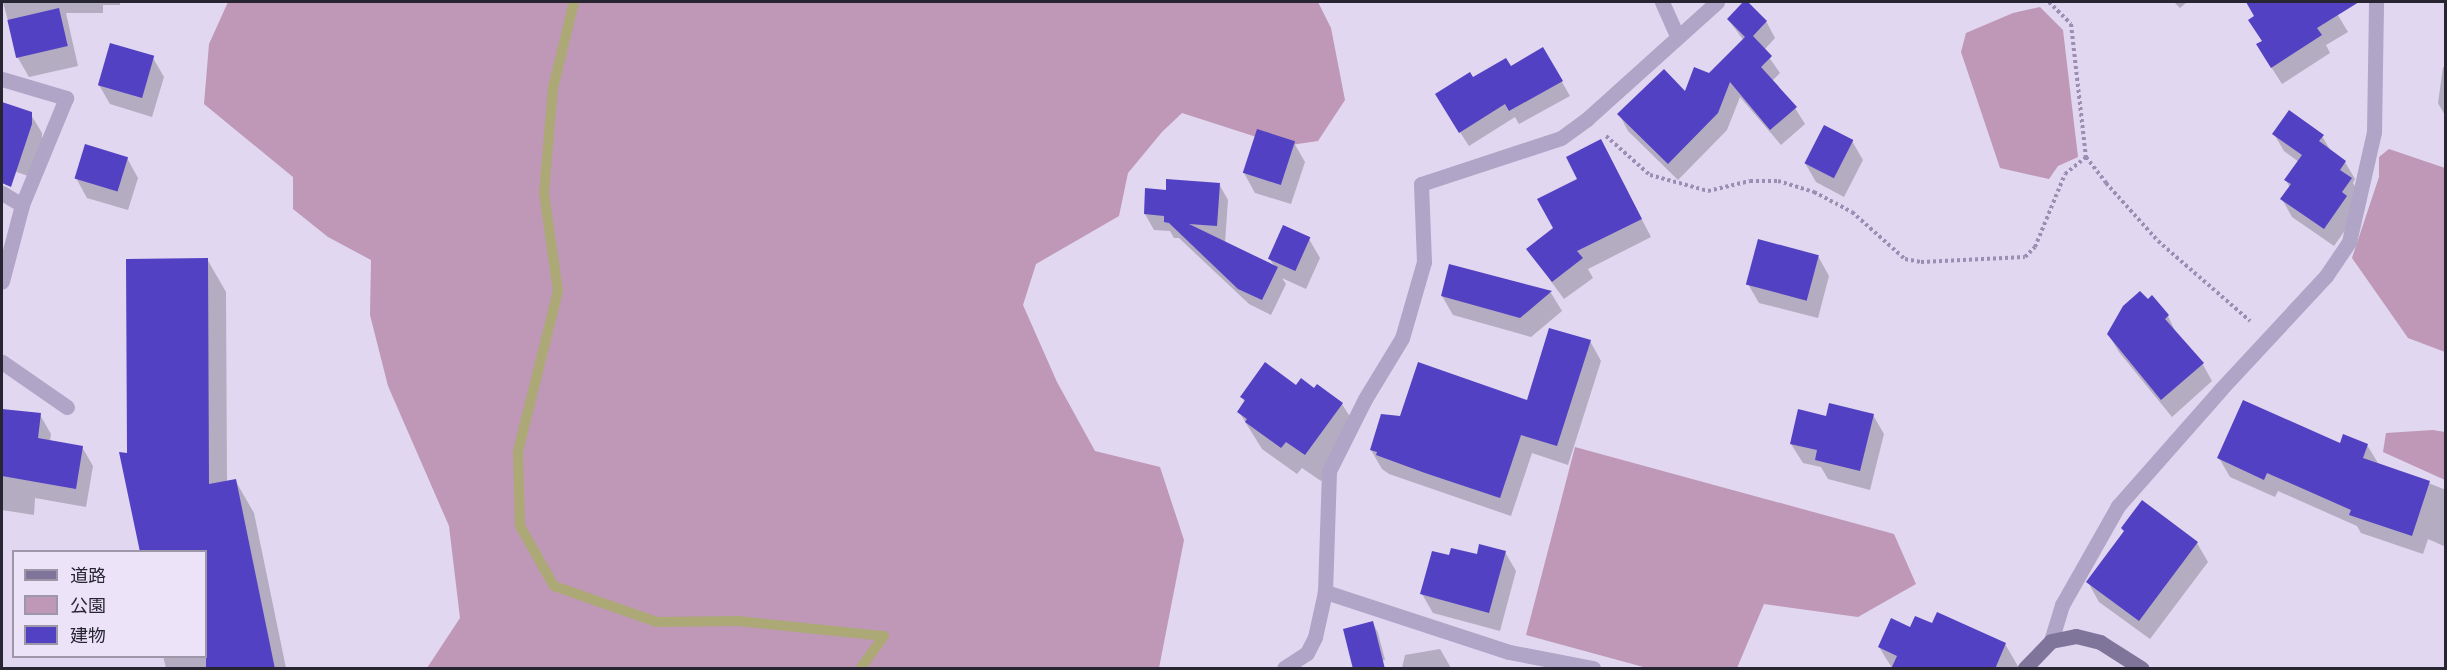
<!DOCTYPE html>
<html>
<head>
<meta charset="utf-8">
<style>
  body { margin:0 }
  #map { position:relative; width:2447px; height:670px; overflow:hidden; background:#e1d7f0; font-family:"Titillium Web","Noto Sans JP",sans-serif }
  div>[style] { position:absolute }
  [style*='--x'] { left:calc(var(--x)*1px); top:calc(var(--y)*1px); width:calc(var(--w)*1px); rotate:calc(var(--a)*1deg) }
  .green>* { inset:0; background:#be98b6 }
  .shadow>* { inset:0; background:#0003 }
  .stream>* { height:10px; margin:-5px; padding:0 5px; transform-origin:5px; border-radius:5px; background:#aca977 }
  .building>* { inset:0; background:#5341c3; transform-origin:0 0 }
  .path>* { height:4px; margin-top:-2px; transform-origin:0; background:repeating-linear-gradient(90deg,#9a8eb3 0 3px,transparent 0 6px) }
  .street>* { height:15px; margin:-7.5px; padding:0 7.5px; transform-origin:7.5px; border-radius:7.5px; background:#b0a4c7 }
  .secondary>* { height:15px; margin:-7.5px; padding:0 7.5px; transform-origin:7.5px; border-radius:7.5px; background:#7f759b }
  span { translate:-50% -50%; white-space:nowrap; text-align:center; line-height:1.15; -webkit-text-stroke:6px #ece3f8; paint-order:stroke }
  .frame { position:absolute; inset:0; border:3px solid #282533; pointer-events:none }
  .legend { position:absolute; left:12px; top:550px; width:195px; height:108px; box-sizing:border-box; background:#ece3f8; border:2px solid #9e97a9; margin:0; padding:8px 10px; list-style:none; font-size:18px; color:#282533 }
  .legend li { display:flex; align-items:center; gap:12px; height:30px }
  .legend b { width:30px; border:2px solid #9e97a9 }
</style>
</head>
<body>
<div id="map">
  <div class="green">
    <div style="clip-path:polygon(228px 2px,1318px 2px,1331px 28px,1345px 100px,1318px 141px,1284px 146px,1182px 113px,1162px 132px,1128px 173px,1119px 216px,1036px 264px,1023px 305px,1057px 382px,1095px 451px,1160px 467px,1184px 540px,1159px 668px,427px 668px,460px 618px,449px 526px,388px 386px,370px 315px,371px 260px,328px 237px,293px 209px,293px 177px,204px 104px,209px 44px)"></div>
    <div style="clip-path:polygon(2040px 7px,2063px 30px,2078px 157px,2058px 166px,2049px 179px,2000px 168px,1961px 52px,1966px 33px,2013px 13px)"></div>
    <div style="clip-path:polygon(2389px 149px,2445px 168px,2445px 352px,2408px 338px,2352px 258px,2379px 177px,2379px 157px)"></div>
    <div style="clip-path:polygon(2433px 430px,2445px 432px,2445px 480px,2383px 452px,2386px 433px)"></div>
    <div style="clip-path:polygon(1575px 447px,1894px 534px,1916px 584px,1858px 617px,1764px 604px,1737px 668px,1647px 668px,1526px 635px)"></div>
  </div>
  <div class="shadow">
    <div style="clip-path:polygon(3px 2px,120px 2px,120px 5px,103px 5px,103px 13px,66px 13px,78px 66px,29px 77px,18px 58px)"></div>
    <div style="clip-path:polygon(1746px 2px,1766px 21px,1775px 38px,1764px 50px,1780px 73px,1772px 81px,1795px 108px,1805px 124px,1781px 145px,1740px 97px,1727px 130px,1678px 180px,1628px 131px,1619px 114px,1686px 93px,1710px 75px,1744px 41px,1728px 19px)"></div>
    <div style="clip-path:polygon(2174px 2px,2187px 2px,2180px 8px)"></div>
    <div style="clip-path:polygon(2247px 2px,2330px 2px,2348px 32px,2326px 45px,2330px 53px,2282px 84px,2268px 62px,2256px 16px)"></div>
    <div style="clip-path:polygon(1543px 49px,1570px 96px,1519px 124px,1515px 117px,1469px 146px,1445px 109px,1473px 79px,1511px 68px)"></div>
    <div style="clip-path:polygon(153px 58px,164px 77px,152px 117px,110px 104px,99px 85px)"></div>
    <div style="clip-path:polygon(2443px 67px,2446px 68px,2446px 117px,2438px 103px)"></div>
    <div style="clip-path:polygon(2px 104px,30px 113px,42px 133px,42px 144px,31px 177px,2px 167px)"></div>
    <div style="clip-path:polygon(2274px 134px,2322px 136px,2332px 153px,2345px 162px,2355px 179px,2353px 183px,2361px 197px,2356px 215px,2334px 246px,2292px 217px,2282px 199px,2290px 188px,2286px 180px,2299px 162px,2284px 151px)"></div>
    <div style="clip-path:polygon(1601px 141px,1651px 237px,1588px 269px,1593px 278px,1564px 299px,1528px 250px,1555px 229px)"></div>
    <div style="clip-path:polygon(1852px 141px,1863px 160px,1844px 197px,1816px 182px,1805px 163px)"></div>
    <div style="clip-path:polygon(1294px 143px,1305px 162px,1291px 204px,1255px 193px,1244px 173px)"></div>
    <div style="clip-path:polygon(127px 158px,138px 178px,128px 210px,87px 198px,76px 178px)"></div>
    <div style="clip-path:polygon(1219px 184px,1228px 200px,1225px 243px,1275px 267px,1269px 258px,1309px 239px,1320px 258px,1306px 289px,1282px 278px,1286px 284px,1271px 315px,1249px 304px,1179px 238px,1174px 238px,1170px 231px,1154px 230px,1145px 214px,1167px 191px)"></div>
    <div style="clip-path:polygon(1818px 256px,1829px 276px,1818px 318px,1759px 303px,1748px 284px)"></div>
    <div style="clip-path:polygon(207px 259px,226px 292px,227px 482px,235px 480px,254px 513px,286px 668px,166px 668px,163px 656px,206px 656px,206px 552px,129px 455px)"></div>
    <div style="clip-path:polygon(1450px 266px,1551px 293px,1562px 311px,1531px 337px,1453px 315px,1442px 296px)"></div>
    <div style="clip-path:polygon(2152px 298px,2168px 316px,2177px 335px,2202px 363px,2212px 381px,2172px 417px,2119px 352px,2108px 334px)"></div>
    <div style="clip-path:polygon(1590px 341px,1601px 361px,1568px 465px,1532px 453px,1511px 516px,1389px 474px,1382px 469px,1371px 450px,1401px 418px,1528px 402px)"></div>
    <div style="clip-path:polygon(1296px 387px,1315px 390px,1342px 404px,1358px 430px,1321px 481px,1302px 468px,1297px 474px,1262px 449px,1239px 412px,1245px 403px,1242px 397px)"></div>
    <div style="clip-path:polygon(2px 410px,40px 415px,51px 434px,50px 441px,82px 447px,93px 466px,86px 507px,35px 498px,34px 515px,2px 510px)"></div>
    <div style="clip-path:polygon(1873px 415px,1884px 434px,1870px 490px,1828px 479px,1821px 467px,1803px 463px,1791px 444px,1827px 418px)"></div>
    <div style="clip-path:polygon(2341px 445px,2367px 445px,2378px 463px,2446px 490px,2446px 547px,2428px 539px,2423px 554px,2361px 533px,2357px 526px,2278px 491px,2275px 497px,2230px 477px,2219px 458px)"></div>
    <div style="clip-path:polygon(2142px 502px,2197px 543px,2208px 562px,2150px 639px,2099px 602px,2088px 582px,2125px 532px)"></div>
    <div style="clip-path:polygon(1505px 552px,1516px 571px,1500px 631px,1433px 613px,1422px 594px,1450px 557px)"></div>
    <div style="clip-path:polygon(1373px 623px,1378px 633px,1385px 660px,1357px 666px)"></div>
    <div style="clip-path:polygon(1933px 625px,2005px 644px,2019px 668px,1892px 668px,1879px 647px,1911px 629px)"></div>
    <div style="clip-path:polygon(1440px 649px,1451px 668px,1402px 668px,1405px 655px)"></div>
  </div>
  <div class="stream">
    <div style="--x:574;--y:2;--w:89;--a:103.7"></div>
    <div style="--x:553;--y:88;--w:105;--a:94.9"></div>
    <div style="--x:544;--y:193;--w:99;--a:81.9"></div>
    <div style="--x:558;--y:291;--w:166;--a:104"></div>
    <div style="--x:518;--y:452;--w:74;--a:88.5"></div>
    <div style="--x:520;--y:526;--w:69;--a:60.5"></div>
    <div style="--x:554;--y:586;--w:109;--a:19.3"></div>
    <div style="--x:657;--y:622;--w:81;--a:-0.7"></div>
    <div style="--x:738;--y:621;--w:147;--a:5.9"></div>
    <div style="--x:884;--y:636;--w:39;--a:126"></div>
  </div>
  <div class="building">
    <div style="clip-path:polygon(1743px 2px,1748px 2px,1767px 21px,1753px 36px,1772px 56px,1761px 67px,1797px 107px,1770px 130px,1730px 82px,1718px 113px,1668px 164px,1617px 114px,1664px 69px,1685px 91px,1694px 67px,1709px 73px,1745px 37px,1727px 19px)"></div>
    <div style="clip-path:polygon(2246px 2px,2359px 2px,2317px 28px,2322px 35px,2271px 68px,2256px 44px,2262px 41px,2248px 20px,2254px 16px)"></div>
    <div style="left:59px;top:8px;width:39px;height:53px;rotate:77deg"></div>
    <div style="left:110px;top:43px;width:46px;height:44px;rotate:16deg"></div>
    <div style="clip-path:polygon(1543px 47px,1563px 81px,1509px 111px,1505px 104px,1459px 133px,1435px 94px,1470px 72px,1473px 77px,1506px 58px,1511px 66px)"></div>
    <div style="clip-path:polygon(2px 102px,32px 112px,32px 124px,11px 187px,2px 183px)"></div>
    <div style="clip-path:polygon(2289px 110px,2324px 135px,2319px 141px,2346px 161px,2340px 170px,2352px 178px,2342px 192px,2347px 196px,2324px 229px,2280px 199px,2291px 184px,2284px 180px,2302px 155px,2272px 134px)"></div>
    <div style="left:1824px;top:125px;width:33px;height:43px;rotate:27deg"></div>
    <div style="left:1257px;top:129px;width:40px;height:46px;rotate:18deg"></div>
    <div style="clip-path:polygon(1601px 139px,1642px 219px,1577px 251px,1583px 258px,1552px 282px,1526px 249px,1553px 228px,1537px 199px,1577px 179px,1566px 157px)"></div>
    <div style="left:85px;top:144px;width:45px;height:36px;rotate:17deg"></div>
    <div style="clip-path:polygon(1166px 179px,1220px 183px,1217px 226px,1189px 224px,1278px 267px,1262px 300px,1238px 289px,1169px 223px,1164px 222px,1164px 216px,1144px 214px,1145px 188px,1166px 190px)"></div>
    <div style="left:1283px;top:225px;width:30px;height:37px;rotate:24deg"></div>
    <div style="left:1758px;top:239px;width:63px;height:47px;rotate:15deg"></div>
    <div style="clip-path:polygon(208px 258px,209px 484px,236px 479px,275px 669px,206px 669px,206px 552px,140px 552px,119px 452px,127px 453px,126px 259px)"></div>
    <div style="clip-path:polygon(1449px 264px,1552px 291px,1520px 318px,1441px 296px)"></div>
    <div style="clip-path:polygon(2140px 291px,2148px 299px,2152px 295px,2169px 315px,2165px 319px,2204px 363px,2161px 400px,2107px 334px,2123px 306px)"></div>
    <div style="clip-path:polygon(1549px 328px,1591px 340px,1557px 446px,1521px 435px,1500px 498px,1425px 473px,1376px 455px,1377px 452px,1370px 450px,1381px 414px,1400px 416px,1418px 362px,1527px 400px)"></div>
    <div style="clip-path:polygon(1265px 362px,1296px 385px,1301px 378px,1314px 388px,1317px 384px,1343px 403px,1305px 455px,1286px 442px,1281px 448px,1245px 422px,1247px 419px,1237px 412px,1245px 400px,1240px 397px)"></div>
    <div style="clip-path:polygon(2243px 400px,2340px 443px,2343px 434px,2368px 444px,2363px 458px,2430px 481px,2412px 536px,2349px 515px,2351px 510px,2267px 473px,2264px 480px,2217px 458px)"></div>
    <div style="clip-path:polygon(1829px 403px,1874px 414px,1860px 471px,1815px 460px,1817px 450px,1790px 444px,1798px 409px,1826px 416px)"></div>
    <div style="clip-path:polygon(2px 409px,41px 413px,38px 438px,83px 446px,76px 489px,2px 476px)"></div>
    <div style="clip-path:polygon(2142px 500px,2198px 542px,2139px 621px,2086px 582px,2124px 531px,2121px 528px)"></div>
    <div style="clip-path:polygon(1479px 544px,1506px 551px,1489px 613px,1420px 594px,1432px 551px,1449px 555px,1451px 548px,1477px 554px)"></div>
    <div style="clip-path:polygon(1937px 612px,2006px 643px,1995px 669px,1891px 669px,1897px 656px,1878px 647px,1891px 618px,1910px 627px,1915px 616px,1932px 623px)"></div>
    <div style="clip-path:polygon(1373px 621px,1385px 669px,1353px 669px,1343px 629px)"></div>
  </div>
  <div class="path">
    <div style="--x:2049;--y:2;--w:31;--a:45"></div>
    <div style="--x:2071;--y:24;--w:134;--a:83.6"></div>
    <div style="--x:2086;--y:157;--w:33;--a:52"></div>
    <div style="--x:2106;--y:183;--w:78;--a:48.1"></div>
    <div style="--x:2158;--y:241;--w:122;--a:41"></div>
    <div style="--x:1606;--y:136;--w:59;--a:41.6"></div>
    <div style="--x:1650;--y:175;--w:60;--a:15.4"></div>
    <div style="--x:1708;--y:191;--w:43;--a:-13.4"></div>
    <div style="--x:1750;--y:181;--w:28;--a:0"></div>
    <div style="--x:1778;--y:181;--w:38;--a:17"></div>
    <div style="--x:1814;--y:192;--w:43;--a:27.8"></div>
    <div style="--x:1852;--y:212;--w:71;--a:41.6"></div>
    <div style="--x:1905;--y:259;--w:16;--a:11"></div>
    <div style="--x:1921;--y:262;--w:104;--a:-2.8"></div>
    <div style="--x:2025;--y:257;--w:14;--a:-45"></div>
    <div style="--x:2035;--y:247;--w:79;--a:-67.7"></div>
    <div style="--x:2065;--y:174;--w:27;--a:-39"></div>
  </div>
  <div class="street">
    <div style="--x:1662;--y:2;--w:37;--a:66"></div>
    <div style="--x:2;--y:79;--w:67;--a:16.5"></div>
    <div style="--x:66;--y:98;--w:116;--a:112.4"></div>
    <div style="--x:22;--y:205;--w:79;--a:104.7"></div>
    <div style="--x:2;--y:193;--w:23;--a:31"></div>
    <div style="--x:2;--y:362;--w:79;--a:34.7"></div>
    <div style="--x:2051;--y:641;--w:38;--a:-73"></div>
    <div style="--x:2062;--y:605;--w:114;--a:-60.5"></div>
    <div style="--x:2118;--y:506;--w:156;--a:-48.6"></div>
    <div style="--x:2221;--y:389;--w:154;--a:-47.1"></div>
    <div style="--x:2326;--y:276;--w:41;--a:-55.9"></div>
    <div style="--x:2349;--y:242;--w:113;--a:-77.2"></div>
    <div style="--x:2374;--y:132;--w:130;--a:-89.1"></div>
    <div style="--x:1284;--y:668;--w:27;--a:-33"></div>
    <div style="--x:1307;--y:653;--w:18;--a:-63"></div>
    <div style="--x:1315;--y:637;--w:46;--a:-77.5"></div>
    <div style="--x:1593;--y:668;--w:86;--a:-169.2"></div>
    <div style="--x:1509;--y:652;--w:194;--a:-161.9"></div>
    <div style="--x:1325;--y:592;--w:121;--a:-88.1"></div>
    <div style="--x:1329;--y:471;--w:80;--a:-63.4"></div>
    <div style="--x:1365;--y:399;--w:71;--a:-58.8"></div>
    <div style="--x:1402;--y:338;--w:79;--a:-73.9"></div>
    <div style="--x:1424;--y:262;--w:78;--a:-92.2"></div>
    <div style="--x:1421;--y:184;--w:147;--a:-18.2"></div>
    <div style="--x:1561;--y:138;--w:32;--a:-36"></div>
    <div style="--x:1587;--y:119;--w:175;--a:-42"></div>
  </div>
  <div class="secondary">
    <div style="--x:2025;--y:668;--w:37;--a:-46"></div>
    <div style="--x:2051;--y:641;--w:25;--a:-11"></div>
    <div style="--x:2076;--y:636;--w:25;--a:14"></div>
    <div style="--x:2100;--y:642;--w:49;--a:32.4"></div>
  </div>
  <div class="frame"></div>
  <ul class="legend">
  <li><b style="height:8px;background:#7f759b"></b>道路</li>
  <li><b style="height:16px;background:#be98b6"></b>公園</li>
  <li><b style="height:16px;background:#5341c3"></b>建物</li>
  </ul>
</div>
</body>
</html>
